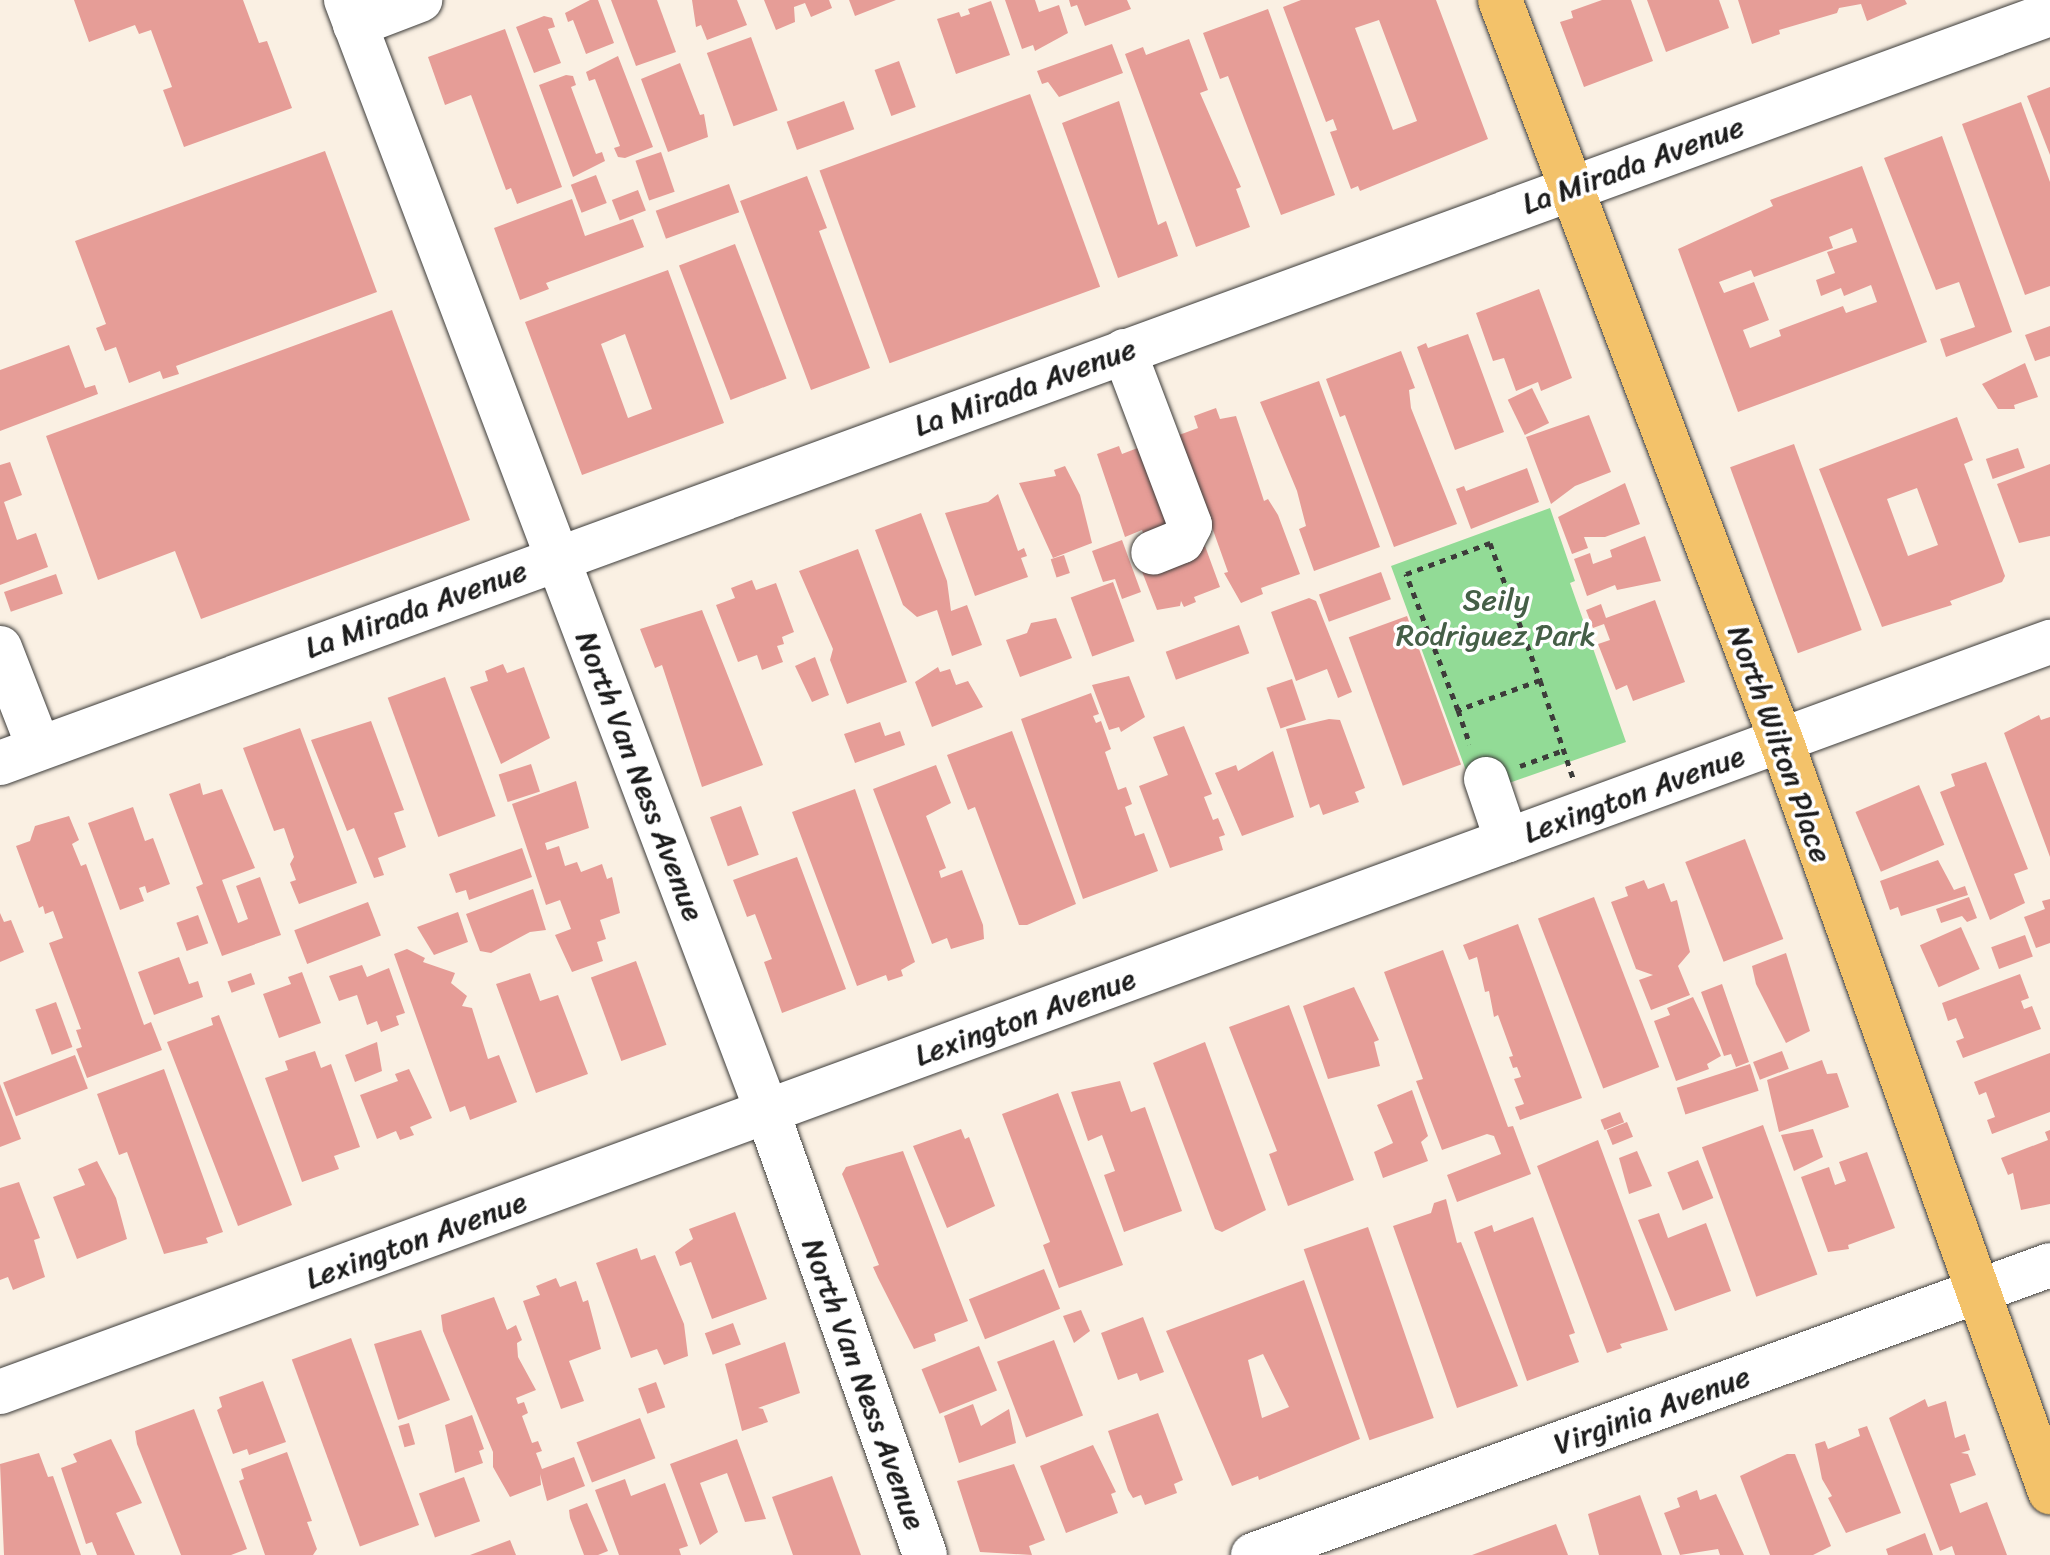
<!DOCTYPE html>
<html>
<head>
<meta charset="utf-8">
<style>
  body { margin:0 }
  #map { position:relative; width:2050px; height:1555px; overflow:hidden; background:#faf0e3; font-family:Sriracha,sans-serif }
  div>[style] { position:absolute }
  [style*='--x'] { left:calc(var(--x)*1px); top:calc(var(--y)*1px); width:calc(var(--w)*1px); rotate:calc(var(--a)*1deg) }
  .green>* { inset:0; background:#92db96 }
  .building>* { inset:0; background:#e69d97; transform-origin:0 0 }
  .path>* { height:5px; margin-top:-2.5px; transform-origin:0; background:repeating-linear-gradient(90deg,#3d3c3a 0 6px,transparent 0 12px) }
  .roads { filter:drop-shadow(0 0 2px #3d3c3a) drop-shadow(0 0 2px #3d3c3a) }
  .minor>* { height:44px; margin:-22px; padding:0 22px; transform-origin:22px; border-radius:22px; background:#fff }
  .major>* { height:44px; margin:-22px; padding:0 22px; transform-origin:22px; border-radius:22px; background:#f3c26a }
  span { translate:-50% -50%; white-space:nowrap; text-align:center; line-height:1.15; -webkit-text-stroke:7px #fff; paint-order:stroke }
  .street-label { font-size:30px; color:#1c1c1c }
  .park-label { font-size:30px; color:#455f47 }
</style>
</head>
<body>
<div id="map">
  <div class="green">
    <div style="clip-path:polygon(1550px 508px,1575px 581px,1570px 583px,1626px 742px,1475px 795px,1391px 566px)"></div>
  </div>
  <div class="building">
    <div style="clip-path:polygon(74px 0,243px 0,259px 43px,267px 41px,292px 108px,184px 147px,163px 90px,172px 87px,151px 30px,139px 34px,135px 25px,89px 42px)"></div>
    <div style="clip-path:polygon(590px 0,598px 0,614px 43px,586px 54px,573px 20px,568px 22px,565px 13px)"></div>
    <div style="clip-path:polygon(611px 0,657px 0,676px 52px,636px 66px)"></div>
    <div style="clip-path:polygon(692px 0,737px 0,747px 25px,707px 40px,701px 25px,696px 27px)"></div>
    <div style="clip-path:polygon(764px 0,829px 0,832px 8px,811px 17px,805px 3px,794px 7px,795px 22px,776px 30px)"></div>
    <div style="clip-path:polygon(849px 0,896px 0,855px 16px)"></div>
    <div style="clip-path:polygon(1005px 0,1035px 0,1039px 12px,1059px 5px,1068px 33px,1035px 51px,1033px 45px,1022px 49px)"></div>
    <div style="clip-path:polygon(1069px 0,1127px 0,1131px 9px,1085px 26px,1077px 5px,1071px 7px)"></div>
    <div style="clip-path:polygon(evenodd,1301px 0,1436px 0,1488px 139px,1360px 191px,1358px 186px,1351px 189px,1330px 132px,1337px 130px,1333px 119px,1326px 122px,1283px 7px,1301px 0,1379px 20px,1417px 121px,1393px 130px,1355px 28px,1379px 20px)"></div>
    <div style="clip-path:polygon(1602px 0,1631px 0,1653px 61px,1584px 87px,1560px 22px,1573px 18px,1571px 11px)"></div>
    <div style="clip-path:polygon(1647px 0,1719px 0,1729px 28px,1666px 52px)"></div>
    <div style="clip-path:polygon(1738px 0,1905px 0,1907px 4px,1867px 21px,1861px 4px,1839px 8px,1837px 13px,1779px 30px,1780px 34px,1752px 44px)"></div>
    <div style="clip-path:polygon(991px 1px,1010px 55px,956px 74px,937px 19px,959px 12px,961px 17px,970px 14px,968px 9px)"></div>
    <div style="clip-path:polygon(1268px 9px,1335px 195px,1281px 215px,1228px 76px,1220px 79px,1203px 33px)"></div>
    <div style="clip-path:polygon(544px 16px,552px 18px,555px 27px,548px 29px,561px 63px,534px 73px,516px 27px)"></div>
    <div style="clip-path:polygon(505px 29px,562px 187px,517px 204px,511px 188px,506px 190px,471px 95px,445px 105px,428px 57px)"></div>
    <div style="left:751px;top:37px;width:78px;height:47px;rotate:70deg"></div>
    <div style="clip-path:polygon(1189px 39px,1208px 90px,1200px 93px,1241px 187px,1236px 189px,1250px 227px,1196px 247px,1125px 54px,1143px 47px,1146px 55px)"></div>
    <div style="clip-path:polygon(1112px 44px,1123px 73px,1059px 97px,1048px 82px,1042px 84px,1037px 71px)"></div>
    <div style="clip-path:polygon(618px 56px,653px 147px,625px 158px,618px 157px,614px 148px,620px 146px,595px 79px,589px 81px,586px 72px)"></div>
    <div style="left:899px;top:61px;width:49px;height:26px;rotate:70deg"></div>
    <div style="clip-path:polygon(680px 63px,700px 115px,704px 114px,708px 137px,668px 152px,641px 79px)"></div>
    <div style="clip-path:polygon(566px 75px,573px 76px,576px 85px,571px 87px,596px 154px,602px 152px,605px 161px,573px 177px,539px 85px)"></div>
    <div style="clip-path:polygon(2050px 87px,2050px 155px,2027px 96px)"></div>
    <div style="left:1030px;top:94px;width:205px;height:224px;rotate:70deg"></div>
    <div style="left:844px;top:101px;width:30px;height:61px;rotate:70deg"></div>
    <div style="clip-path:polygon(1119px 101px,1158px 225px,1166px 221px,1178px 256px,1118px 278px,1062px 123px)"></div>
    <div style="clip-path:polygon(2021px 102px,2050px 182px,2050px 286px,2025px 295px,1962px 124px)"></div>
    <div style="clip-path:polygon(1942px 136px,2012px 332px,1946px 357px,1940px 339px,1975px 327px,1959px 282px,1936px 290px,1884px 158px)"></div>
    <div style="clip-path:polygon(325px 151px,377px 292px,176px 366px,179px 374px,163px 379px,160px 371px,129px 383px,116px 347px,105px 351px,96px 328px,106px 324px,75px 241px)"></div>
    <div style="left:661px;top:152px;width:42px;height:27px;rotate:71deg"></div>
    <div style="clip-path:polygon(evenodd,1862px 166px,1927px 342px,1738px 412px,1678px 249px,1773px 206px,1770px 200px,1862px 166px,1852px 228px,1857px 242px,1827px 252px,1835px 273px,1816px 280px,1821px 296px,1841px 288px,1844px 296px,1871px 285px,1877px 302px,1846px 313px,1843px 306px,1779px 330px,1781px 336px,1750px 348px,1743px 330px,1769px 320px,1754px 282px,1724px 293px,1719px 282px,1751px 270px,1754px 277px,1833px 248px,1829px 237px,1852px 228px)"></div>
    <div style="left:596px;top:175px;width:30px;height:27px;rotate:69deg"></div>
    <div style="clip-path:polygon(807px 176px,827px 228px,819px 231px,870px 368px,811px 390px,740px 201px)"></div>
    <div style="left:729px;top:184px;width:30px;height:78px;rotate:70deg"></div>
    <div style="left:638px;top:190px;width:22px;height:28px;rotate:69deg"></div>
    <div style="clip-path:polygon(572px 199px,585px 236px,633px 219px,644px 247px,546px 283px,549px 289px,520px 300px,494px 228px)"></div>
    <div style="left:735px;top:244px;width:144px;height:60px;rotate:69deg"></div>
    <div style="clip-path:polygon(evenodd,668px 270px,724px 423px,582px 475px,525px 322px,668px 270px,625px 334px,652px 409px,628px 418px,601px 344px,625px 334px)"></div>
    <div style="clip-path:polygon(1539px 289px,1572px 378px,1541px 391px,1538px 382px,1516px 391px,1504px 358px,1493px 361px,1476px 313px)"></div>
    <div style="clip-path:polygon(392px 310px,470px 520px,201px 619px,175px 551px,98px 580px,46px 436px)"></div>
    <div style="clip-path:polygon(2050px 326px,2050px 356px,2035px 361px,2025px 335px)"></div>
    <div style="clip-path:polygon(1468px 334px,1504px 432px,1455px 450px,1417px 347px,1426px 343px,1428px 348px)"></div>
    <div style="clip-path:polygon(69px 345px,85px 388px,95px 385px,98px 394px,0 431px,0 370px)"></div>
    <div style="clip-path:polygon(1401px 351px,1415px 388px,1409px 390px,1411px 408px,1457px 524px,1394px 547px,1345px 415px,1340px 417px,1326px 379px)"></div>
    <div style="clip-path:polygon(2025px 363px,2038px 397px,2014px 405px,2015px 409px,1998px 409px,1982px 384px)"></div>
    <div style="clip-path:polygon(1319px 381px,1380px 547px,1314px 571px,1299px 529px,1306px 526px,1297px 491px,1260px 402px)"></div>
    <div style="left:1532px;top:388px;width:39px;height:27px;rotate:64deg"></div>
    <div style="clip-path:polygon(1216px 408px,1220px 419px,1236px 416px,1264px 501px,1268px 499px,1278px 515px,1300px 574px,1261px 588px,1263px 594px,1241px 603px,1224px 573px,1228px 572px,1179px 435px,1198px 428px,1194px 416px)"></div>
    <div style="clip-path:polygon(1589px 415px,1611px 472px,1575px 486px,1551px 504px,1526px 437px)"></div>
    <div style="clip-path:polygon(evenodd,1957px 417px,1973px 460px,1964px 464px,2005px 576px,2002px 582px,1950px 601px,1952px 605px,1882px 627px,1819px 469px,1957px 417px,1917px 488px,1938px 545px,1908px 556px,1887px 499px,1917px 488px)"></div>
    <div style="clip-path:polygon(1148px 444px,1178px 526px,1145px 538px,1142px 530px,1125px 537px,1097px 454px,1119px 446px,1122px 454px)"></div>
    <div style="left:1794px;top:444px;width:198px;height:68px;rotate:70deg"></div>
    <div style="left:2018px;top:448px;width:21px;height:34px;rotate:71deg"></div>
    <div style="clip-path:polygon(10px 462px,22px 495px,4px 502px,17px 540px,36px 533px,48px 567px,0 585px,0 465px)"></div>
    <div style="clip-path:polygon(2050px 464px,2050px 536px,2019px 543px,1997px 484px)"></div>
    <div style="clip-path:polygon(1065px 466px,1080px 495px,1092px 543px,1053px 558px,1019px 483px,1056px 476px,1054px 470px)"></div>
    <div style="clip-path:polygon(1527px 468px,1539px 502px,1471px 529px,1456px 489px,1464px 486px,1466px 491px)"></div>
    <div style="clip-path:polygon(1625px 483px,1640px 524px,1605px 537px,1584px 537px,1588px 548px,1572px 554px,1558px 517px)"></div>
    <div style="clip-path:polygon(998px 494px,1018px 551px,1024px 548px,1027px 556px,1021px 558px,1028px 577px,975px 596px,945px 513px,988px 502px)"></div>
    <div style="clip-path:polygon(921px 513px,947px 581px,951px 611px,967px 605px,982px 645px,952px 656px,937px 610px,917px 617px,903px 605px,875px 530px)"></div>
    <div style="clip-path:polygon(1645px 536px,1661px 581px,1617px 590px,1615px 585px,1587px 596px,1574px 559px,1590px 553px,1593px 564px,1612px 557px,1610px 550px)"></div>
    <div style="clip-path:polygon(1122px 540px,1141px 592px,1122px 599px,1115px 579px,1103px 582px,1092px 551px)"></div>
    <div style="clip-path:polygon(1205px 546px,1220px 587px,1194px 597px,1196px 602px,1184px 607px,1181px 601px,1180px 606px,1157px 610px,1141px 569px)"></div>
    <div style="clip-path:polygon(858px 549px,907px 682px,847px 704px,830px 660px,833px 649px,799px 571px)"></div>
    <div style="left:1064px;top:555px;width:19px;height:14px;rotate:72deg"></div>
    <div style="left:1381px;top:572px;width:29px;height:66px;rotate:70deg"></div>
    <div style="left:56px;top:574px;width:21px;height:55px;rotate:71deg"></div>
    <div style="clip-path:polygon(752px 580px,756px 590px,776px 583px,794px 632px,782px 637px,784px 644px,777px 646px,783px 662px,762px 670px,757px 655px,738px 662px,716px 605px,735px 598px,731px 588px)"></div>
    <div style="left:1113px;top:582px;width:63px;height:45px;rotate:70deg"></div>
    <div style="clip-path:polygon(1309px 598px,1316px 601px,1352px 692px,1338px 698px,1327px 669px,1296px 681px,1271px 612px)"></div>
    <div style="clip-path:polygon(1655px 600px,1685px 682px,1633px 701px,1627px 685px,1616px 690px,1598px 644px,1610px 640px,1604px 624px,1593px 628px,1586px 610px,1601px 604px,1606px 618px)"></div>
    <div style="clip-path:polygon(702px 610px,763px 765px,702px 787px,662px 665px,655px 668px,640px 629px)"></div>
    <div style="left:1407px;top:616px;width:158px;height:62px;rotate:70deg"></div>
    <div style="clip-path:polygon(1056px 618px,1072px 658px,1020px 677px,1006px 640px,1027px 633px,1031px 623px)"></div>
    <div style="left:1239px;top:625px;width:30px;height:78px;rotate:70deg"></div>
    <div style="clip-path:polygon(815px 657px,829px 695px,812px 702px,795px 666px)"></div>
    <div style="clip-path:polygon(503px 664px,507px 673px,524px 667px,550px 738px,501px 764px,470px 687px,488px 681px,485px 671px)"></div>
    <div style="clip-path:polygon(938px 667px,940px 672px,950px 669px,956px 685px,968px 681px,983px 707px,932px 727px,915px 682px)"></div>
    <div style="clip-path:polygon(1129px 676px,1145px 717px,1121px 732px,1119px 727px,1109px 730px,1092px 685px)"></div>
    <div style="left:445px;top:677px;width:148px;height:61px;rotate:70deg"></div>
    <div style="left:1292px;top:679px;width:43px;height:27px;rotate:71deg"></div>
    <div style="clip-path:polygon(1091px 693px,1099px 714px,1093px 716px,1096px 723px,1101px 721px,1111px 749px,1105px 752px,1118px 790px,1126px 787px,1132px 804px,1125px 807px,1135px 836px,1144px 833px,1158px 871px,1083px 899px,1021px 719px)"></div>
    <div style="clip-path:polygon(2039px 715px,2041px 720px,2050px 717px,2050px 857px,2004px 733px)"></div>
    <div style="clip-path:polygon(1329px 719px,1340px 720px,1365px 788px,1355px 792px,1359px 802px,1323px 815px,1319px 804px,1310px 808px,1286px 729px)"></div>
    <div style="clip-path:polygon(371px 721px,404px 810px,394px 813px,406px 847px,378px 858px,384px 875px,374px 878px,354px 828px,347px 831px,311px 740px)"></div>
    <div style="clip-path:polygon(880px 722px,885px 736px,900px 731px,905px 745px,855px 763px,844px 734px)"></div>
    <div style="clip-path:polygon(1184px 726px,1212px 794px,1204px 797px,1213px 820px,1218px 818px,1225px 835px,1219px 837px,1223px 850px,1170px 868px,1139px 786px,1168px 775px,1153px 737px)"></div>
    <div style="clip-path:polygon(300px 728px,357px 883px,299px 904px,290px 882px,296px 880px,290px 864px,294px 857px,284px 828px,274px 831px,243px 748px)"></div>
    <div style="clip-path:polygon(1012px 731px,1076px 904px,1027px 925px,1019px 925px,975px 807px,968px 810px,947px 755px)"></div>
    <div style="clip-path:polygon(1273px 751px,1294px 817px,1242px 836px,1215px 773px,1236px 765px,1238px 771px)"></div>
    <div style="clip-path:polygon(1986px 762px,2028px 869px,2014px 874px,2025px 903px,1990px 920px,1940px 792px,1955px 786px,1951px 774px)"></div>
    <div style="left:531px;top:764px;width:29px;height:34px;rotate:72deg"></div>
    <div style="clip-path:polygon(936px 765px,951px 803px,926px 816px,946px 868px,939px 871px,941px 878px,962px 870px,983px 925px,984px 939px,951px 949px,947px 938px,932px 944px,873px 789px)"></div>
    <div style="clip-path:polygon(576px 781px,589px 828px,545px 843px,547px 850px,559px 846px,565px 866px,577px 862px,581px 872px,602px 864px,607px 879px,612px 877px,620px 913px,600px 920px,606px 939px,597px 942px,603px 961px,572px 972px,555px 935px,571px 929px,560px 900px,546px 905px,512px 804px)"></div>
    <div style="clip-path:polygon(200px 783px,203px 795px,222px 789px,255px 868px,222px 880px,238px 923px,248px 919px,236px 886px,260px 877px,281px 935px,222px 956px,196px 887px,203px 884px,169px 794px)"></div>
    <div style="left:1919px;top:785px;width:65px;height:69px;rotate:67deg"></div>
    <div style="clip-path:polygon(855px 789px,915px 962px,901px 970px,903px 976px,888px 981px,886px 975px,857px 986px,792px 812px)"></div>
    <div style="left:741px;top:806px;width:52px;height:33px;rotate:70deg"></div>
    <div style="clip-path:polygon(133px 807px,145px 841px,153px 838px,170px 884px,147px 893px,145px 886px,139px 888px,144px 901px,120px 910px,88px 823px)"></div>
    <div style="clip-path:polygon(69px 816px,79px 840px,72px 844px,81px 866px,86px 864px,144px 1025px,151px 1022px,162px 1050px,87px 1078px,76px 1049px,82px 1047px,76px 1030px,81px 1029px,49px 943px,63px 938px,53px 911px,45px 914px,43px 906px,39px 908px,16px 846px,30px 841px,35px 826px)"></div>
    <div style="left:1745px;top:839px;width:107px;height:64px;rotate:69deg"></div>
    <div style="clip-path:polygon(522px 848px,532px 877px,469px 900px,466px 890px,456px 893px,449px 874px)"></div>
    <div style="clip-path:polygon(797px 857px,846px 989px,782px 1013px,764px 962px,772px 959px,755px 914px,747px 917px,733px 880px)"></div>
    <div style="clip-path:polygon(1938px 860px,1954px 890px,1965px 886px,1968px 895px,1901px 916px,1898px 907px,1890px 910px,1880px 881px)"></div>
    <div style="clip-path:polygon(1644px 880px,1648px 889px,1664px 883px,1671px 902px,1677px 900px,1690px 952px,1678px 966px,1690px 995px,1651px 1010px,1639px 980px,1653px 975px,1636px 969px,1611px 902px,1628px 896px,1625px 887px)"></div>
    <div style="clip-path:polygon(533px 889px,546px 930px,530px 932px,491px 953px,480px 951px,466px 914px)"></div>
    <div style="left:1594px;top:897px;width:182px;height:60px;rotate:69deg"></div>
    <div style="clip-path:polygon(1969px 897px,1977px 918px,1967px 922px,1962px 916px,1941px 923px,1936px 909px)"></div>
    <div style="clip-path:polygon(2050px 899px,2050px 943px,2036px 948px,2024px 917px,2045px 909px,2042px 901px)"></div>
    <div style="left:368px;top:902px;width:36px;height:79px;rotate:69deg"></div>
    <div style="clip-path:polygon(458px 912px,468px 942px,434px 955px,417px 927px)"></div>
    <div style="clip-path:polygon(0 913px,4px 922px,11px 920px,24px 952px,0 962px)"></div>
    <div style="left:198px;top:915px;width:30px;height:23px;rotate:70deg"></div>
    <div style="clip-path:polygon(1518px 924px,1582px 1098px,1520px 1120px,1515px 1107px,1524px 1104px,1514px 1079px,1521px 1077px,1517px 1067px,1513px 1068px,1509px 1057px,1513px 1056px,1498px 1015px,1494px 1017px,1489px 991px,1485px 992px,1477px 957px,1469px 960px,1463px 945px)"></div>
    <div style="left:1961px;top:927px;width:46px;height:45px;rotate:66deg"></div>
    <div style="left:2025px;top:935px;width:23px;height:36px;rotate:70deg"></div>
    <div style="clip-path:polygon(407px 949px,425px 958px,423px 962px,455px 973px,451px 983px,467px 996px,462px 1006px,472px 1008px,488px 1059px,499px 1055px,517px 1102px,470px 1120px,465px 1106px,450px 1112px,394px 954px)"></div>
    <div style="clip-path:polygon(1443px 950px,1508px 1127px,1513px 1126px,1531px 1174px,1457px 1202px,1447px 1175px,1501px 1154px,1494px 1136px,1487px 1134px,1442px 1150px,1416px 1081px,1423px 1079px,1384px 972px)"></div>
    <div style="clip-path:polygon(1786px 953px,1810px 1031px,1786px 1043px,1756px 984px,1752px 966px)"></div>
    <div style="clip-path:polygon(179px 957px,189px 984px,198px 981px,203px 997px,154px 1015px,138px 972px)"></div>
    <div style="left:636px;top:961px;width:89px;height:48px;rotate:70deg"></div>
    <div style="clip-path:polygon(362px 965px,367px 977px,389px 968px,405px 1013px,396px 1016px,399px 1025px,381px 1032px,377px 1021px,367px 1025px,357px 995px,339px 1001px,329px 976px)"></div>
    <div style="clip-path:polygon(302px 972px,321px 1023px,279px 1038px,263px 994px,291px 984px,288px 977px)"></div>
    <div style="left:251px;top:973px;width:12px;height:25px;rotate:70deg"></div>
    <div style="clip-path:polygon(530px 973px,540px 1001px,558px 995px,588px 1074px,536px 1093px,496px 984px)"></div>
    <div style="clip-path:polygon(2020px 974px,2029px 998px,2021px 1001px,2024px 1009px,2032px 1006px,2041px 1029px,1963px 1058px,1956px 1041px,1964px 1038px,1956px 1018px,1948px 1021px,1942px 1003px)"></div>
    <div style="clip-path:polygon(1722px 984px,1749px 1062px,1736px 1067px,1731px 1054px,1724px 1056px,1701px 992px)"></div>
    <div style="clip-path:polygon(1354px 987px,1379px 1040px,1374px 1042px,1380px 1066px,1328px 1079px,1303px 1006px)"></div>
    <div style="clip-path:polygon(1693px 997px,1721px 1056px,1707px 1064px,1709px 1069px,1676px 1081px,1654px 1021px,1670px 1015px,1667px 1008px)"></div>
    <div style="left:56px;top:1002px;width:48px;height:22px;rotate:70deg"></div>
    <div style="clip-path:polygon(1289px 1005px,1354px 1180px,1288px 1206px,1269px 1154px,1277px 1151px,1229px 1027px)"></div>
    <div style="clip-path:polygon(219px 1015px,292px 1205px,238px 1226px,167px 1042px,213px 1025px,211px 1018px)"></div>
    <div style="clip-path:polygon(377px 1042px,382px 1071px,355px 1082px,345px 1055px)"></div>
    <div style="clip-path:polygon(1205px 1042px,1266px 1210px,1222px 1232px,1215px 1229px,1153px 1063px)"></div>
    <div style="clip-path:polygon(315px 1051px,321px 1068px,331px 1064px,360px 1147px,334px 1156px,339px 1169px,302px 1182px,265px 1078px,288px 1070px,285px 1061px)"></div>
    <div style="left:1782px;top:1051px;width:19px;height:31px;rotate:69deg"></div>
    <div style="clip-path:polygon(2050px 1053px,2050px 1112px,1992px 1134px,1987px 1120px,1995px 1117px,1986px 1092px,1979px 1095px,1974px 1082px)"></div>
    <div style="left:75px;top:1055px;width:36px;height:77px;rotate:69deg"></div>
    <div style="clip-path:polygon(1822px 1060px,1827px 1074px,1837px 1073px,1849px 1107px,1779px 1132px,1767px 1080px)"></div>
    <div style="left:1750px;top:1064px;width:28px;height:77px;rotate:72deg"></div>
    <div style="clip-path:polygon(164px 1069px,223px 1232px,206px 1238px,208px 1243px,164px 1254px,127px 1152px,119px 1155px,97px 1094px)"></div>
    <div style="clip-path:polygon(409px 1069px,432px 1118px,410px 1127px,414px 1135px,400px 1140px,396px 1131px,377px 1139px,360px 1095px,398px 1081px,395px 1074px)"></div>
    <div style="clip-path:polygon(1120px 1081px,1131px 1112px,1145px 1107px,1182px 1211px,1124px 1232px,1104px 1175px,1115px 1171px,1102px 1135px,1088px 1141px,1071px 1092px)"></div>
    <div style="clip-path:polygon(0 1084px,21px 1139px,0 1147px)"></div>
    <div style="clip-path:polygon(1412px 1090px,1428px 1136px,1421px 1142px,1428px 1161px,1383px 1178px,1374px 1152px,1393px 1143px,1377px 1105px)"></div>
    <div style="clip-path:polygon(1058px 1093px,1123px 1265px,1059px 1288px,1043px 1245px,1050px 1242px,1002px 1114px)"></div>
    <div style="left:1620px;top:1112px;width:11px;height:21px;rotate:68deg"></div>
    <div style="left:1627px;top:1122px;width:16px;height:22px;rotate:68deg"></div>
    <div style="left:1763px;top:1125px;width:159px;height:65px;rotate:70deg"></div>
    <div style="clip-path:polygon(961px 1129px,965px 1139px,969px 1137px,995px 1206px,947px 1228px,913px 1146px)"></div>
    <div style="clip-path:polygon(1813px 1129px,1823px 1157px,1794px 1171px,1781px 1135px)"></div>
    <div style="clip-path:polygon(2050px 1130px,2050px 1204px,2021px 1210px,2013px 1173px,2008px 1175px,2001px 1158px,2048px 1140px,2045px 1132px)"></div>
    <div style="clip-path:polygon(1598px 1140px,1668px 1330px,1620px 1344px,1622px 1348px,1607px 1353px,1537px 1166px)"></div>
    <div style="clip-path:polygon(903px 1151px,968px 1321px,934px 1334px,936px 1341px,914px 1349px,878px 1278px,873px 1267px,879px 1265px,842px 1174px,846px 1167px)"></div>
    <div style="clip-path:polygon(1637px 1151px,1652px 1186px,1629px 1194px,1619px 1158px)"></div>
    <div style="clip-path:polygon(1867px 1152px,1895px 1228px,1848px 1245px,1849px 1249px,1828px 1252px,1801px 1177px,1829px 1167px,1835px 1185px,1846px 1181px,1839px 1162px)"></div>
    <div style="left:1698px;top:1160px;width:41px;height:33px;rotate:68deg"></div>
    <div style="clip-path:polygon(97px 1161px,116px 1198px,127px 1239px,77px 1259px,53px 1197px,85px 1185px,78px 1169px)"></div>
    <div style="clip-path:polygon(19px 1182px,40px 1238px,34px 1240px,45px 1277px,13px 1290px,8px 1277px,0 1280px,0 1188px)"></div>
    <div style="clip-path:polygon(1446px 1199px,1457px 1243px,1461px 1242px,1518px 1386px,1457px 1408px,1393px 1226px,1431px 1213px,1434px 1203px)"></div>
    <div style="clip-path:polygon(735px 1212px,767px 1299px,712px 1319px,691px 1262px,680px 1266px,675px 1252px,693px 1239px,689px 1229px)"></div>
    <div style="clip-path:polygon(1659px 1213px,1668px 1238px,1706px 1223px,1731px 1291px,1675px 1311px,1638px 1220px)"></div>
    <div style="clip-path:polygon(1533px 1217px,1575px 1333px,1569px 1335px,1579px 1362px,1527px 1381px,1474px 1232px,1492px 1225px,1494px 1232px)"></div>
    <div style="left:1368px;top:1227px;width:202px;height:68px;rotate:71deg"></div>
    <div style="clip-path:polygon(637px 1248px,641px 1260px,655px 1255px,684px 1324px,688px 1356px,664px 1365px,657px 1349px,631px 1358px,596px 1263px)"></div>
    <div style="left:1044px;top:1269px;width:43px;height:81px;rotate:68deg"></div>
    <div style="clip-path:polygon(556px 1278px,560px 1287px,576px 1281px,583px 1302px,588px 1300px,601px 1349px,569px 1361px,584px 1401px,561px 1409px,523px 1301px,540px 1295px,536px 1286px)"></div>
    <div style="clip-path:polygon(evenodd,1304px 1280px,1360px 1439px,1259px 1480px,1258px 1476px,1232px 1486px,1166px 1331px,1304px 1280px,1263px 1354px,1289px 1407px,1262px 1418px,1248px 1360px,1263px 1354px)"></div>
    <div style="clip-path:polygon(494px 1297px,507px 1330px,516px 1325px,522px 1340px,517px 1343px,518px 1357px,536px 1390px,516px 1398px,518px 1404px,524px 1402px,528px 1413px,522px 1416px,532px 1443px,538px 1441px,542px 1451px,536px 1453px,542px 1469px,574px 1457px,585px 1486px,547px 1501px,540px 1474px,541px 1485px,510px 1497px,493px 1467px,493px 1452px,443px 1331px,441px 1315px)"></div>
    <div style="clip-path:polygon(1081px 1310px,1090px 1331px,1074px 1343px,1063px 1316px)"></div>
    <div style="clip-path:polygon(1143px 1317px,1164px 1372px,1140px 1381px,1137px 1373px,1118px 1380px,1101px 1333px)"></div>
    <div style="left:733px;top:1323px;width:23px;height:30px;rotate:70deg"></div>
    <div style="clip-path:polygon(421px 1330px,450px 1400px,398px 1420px,374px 1344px)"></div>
    <div style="left:351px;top:1338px;width:199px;height:63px;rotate:70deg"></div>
    <div style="left:1054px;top:1340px;width:81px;height:61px;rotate:69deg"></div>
    <div style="clip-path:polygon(785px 1342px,800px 1393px,758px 1408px,763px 1409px,768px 1422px,742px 1431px,725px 1364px)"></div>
    <div style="left:979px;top:1346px;width:48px;height:62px;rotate:68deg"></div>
    <div style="clip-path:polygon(263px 1381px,286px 1442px,249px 1455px,247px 1449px,233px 1454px,217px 1410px,222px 1407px,219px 1397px)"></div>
    <div style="left:656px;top:1382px;width:27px;height:19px;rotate:70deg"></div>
    <div style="clip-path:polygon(1925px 1399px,1928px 1407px,1946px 1401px,1955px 1438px,1965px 1434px,1970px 1450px,1961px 1453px,1968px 1454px,1976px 1475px,1950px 1484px,1960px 1513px,1987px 1502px,2007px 1555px,1955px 1555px,1952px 1546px,1940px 1551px,1889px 1418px)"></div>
    <div style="clip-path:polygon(973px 1404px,981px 1426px,1009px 1409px,1016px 1443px,959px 1463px,944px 1416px)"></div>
    <div style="clip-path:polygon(194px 1409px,247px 1549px,231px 1555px,181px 1555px,137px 1444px,135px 1431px)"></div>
    <div style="clip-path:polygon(1158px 1413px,1183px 1480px,1174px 1484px,1177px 1493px,1145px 1505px,1141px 1495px,1133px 1498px,1128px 1490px,1108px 1431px)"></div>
    <div style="clip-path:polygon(472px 1415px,484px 1449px,479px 1451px,483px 1463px,455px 1473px,445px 1425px)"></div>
    <div style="left:640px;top:1418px;width:43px;height:68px;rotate:69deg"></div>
    <div style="left:409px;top:1423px;width:22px;height:11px;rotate:74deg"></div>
    <div style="clip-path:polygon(1867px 1426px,1901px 1513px,1846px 1533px,1828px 1498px,1832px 1496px,1822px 1479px,1815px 1444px,1825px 1441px,1828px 1449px,1860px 1436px,1858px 1429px)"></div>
    <div style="clip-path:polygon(111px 1439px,142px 1503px,116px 1513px,135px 1555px,97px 1555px,92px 1542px,86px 1544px,61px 1468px,77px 1462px,73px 1454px)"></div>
    <div style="clip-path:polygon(737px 1439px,766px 1519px,745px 1522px,727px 1473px,700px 1483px,718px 1532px,700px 1545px,670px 1464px)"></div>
    <div style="clip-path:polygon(1093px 1445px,1116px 1492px,1111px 1494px,1118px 1513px,1066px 1533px,1040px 1466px)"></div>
    <div style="clip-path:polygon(287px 1452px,312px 1521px,307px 1522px,317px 1549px,313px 1555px,265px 1555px,239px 1481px,244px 1479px,241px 1469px)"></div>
    <div style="clip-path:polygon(39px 1453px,48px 1477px,53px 1476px,81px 1555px,4px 1555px,0 1464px)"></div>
    <div style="clip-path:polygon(1787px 1454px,1795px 1454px,1831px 1546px,1813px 1555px,1770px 1555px,1740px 1476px)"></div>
    <div style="clip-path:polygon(1014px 1464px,1045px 1540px,1029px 1546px,1032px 1555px,980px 1552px,957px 1481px)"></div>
    <div style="clip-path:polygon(832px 1476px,861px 1555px,793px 1555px,772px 1497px)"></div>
    <div style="left:464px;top:1477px;width:47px;height:48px;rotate:70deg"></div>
    <div style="clip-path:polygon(625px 1479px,631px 1496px,665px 1483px,688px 1546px,679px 1549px,681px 1555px,619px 1555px,595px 1490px)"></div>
    <div style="clip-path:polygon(1697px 1490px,1700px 1500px,1716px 1494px,1744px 1555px,1720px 1555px,1718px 1549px,1680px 1555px,1664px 1513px,1680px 1507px,1677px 1498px)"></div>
    <div style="clip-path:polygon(1640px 1495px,1662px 1555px,1599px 1555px,1588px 1514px)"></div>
    <div style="clip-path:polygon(587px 1503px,608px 1551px,598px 1555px,584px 1555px,570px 1518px,569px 1510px)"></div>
    <div style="clip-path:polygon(1556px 1524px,1568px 1555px,1472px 1555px)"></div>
    <div style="clip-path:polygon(1925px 1533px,1933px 1555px,1888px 1555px,1886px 1549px)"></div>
    <div style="clip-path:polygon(510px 1540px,516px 1555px,470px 1555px)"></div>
  </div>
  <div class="path">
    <div style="--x:1540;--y:680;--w:87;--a:159.9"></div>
    <div style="--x:1458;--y:710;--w:146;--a:-110.9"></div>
    <div style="--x:1406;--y:574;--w:90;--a:-20.3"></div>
    <div style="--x:1490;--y:543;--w:146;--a:69.9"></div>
    <div style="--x:1540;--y:680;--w:103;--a:71.4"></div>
    <div style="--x:1458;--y:710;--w:36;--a:71"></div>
    <div style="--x:1520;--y:766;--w:47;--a:-20"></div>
  </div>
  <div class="roads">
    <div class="minor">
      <div style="--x:346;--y:0;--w:1188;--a:69.25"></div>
      <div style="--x:767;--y:1111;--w:471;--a:70.4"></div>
      <div style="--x:355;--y:25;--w:70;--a:-21"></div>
      <div style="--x:1124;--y:351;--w:186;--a:69.2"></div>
      <div style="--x:1190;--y:525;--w:18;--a:117"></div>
      <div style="--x:1182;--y:541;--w:31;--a:158"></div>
      <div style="--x:0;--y:648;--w:107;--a:68.7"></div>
      <div style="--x:0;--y:763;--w:2183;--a:-20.07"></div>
      <div style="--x:1486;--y:779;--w:65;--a:71.3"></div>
      <div style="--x:0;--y:1392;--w:2183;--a:-20.1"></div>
      <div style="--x:1253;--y:1555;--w:848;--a:-19.99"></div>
    </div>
    <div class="major">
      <div style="--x:1500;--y:0;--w:792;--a:69.21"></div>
      <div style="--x:1781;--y:740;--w:799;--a:70.32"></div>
    </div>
  </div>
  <div class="street-label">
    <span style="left:1633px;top:165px;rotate:-20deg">La Mirada Avenue</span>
    <span style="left:1025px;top:387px;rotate:-20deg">La Mirada Avenue</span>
    <span style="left:416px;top:609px;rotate:-20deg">La Mirada Avenue</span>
    <span style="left:1780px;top:744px;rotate:70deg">North Wilton Place</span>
    <span style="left:640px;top:776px;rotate:69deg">North Van Ness Avenue</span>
    <span style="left:1634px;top:794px;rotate:-20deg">Lexington Avenue</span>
    <span style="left:1025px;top:1017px;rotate:-20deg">Lexington Avenue</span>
    <span style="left:416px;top:1240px;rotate:-20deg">Lexington Avenue</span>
    <span style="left:864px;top:1384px;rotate:70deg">North Van Ness Avenue</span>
    <span style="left:1652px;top:1410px;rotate:-20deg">Virginia Avenue</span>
  </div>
  <div class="park-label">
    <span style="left:1496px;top:617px">Seily<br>Rodriguez Park</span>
  </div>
</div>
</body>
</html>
